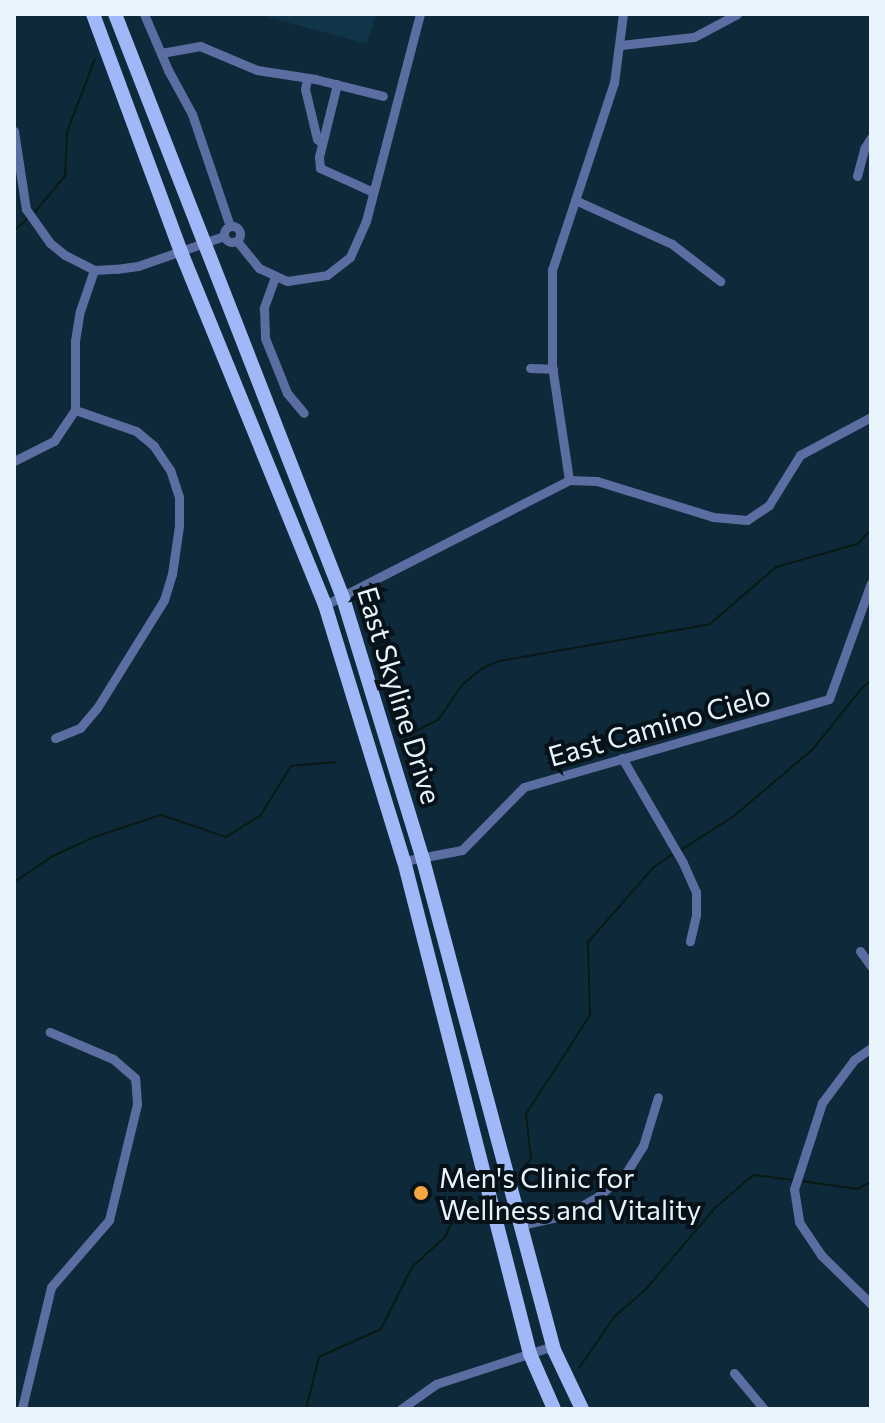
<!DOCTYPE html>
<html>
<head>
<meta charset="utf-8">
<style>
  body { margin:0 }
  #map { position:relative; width:885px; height:1423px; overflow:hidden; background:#0e2a3a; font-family:Commissioner,sans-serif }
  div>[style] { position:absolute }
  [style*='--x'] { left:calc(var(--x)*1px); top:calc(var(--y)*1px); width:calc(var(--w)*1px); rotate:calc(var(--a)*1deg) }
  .built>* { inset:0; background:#103549 }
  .stream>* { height:2px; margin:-1px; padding:0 1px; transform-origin:1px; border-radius:1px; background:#091913 }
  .minor>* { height:9px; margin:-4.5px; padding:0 4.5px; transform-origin:4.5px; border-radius:4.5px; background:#5c6ea1 }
  .minor>.ring { margin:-4.5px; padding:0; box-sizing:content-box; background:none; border:9px solid #5c6ea1; border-radius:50% }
  .primary>* { height:14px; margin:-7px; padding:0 7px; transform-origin:7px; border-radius:7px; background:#a1b8f8 }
  .dots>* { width:22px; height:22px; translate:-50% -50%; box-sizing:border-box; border:4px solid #061118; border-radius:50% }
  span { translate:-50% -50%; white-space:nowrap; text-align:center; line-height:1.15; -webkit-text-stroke:8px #061118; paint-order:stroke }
  .street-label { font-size:28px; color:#e7f4fc }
  .poi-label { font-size:28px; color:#e7f4fc }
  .left { translate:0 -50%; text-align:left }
  .frame { position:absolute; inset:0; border:16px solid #e7f4fc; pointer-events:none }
</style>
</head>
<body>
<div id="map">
  <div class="built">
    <div style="clip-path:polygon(257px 14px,376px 14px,367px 44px)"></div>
  </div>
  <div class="stream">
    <div style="--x:33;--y:214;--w:50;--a:-49.9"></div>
    <div style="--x:65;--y:176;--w:44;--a:-87.4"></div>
    <div style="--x:67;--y:132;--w:78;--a:-69"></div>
    <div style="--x:14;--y:231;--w:19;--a:-43"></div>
    <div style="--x:408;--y:735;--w:34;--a:-27"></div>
    <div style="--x:438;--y:720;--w:42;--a:-55.6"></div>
    <div style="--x:462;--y:685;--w:25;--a:-40"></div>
    <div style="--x:481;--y:669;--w:20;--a:-24"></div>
    <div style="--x:499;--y:661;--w:214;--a:-9.9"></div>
    <div style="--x:710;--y:624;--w:87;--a:-40.8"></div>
    <div style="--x:776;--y:567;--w:84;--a:-15.9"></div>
    <div style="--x:857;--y:544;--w:20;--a:-45"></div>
    <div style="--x:681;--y:850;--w:63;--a:-32.7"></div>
    <div style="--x:734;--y:816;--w:104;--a:-40.3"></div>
    <div style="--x:813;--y:749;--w:78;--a:-51.2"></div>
    <div style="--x:862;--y:688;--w:11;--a:-38"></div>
    <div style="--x:14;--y:882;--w:47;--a:-33.7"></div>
    <div style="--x:53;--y:856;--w:45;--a:-24.9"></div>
    <div style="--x:94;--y:837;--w:71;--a:-18.2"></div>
    <div style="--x:161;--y:815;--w:69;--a:18.7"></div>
    <div style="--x:226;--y:837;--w:40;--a:-32"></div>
    <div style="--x:260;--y:816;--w:59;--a:-58.2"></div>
    <div style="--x:291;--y:766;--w:45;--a:-5.1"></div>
    <div style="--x:525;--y:1166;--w:9;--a:-49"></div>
    <div style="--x:531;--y:1159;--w:45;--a:-96.3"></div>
    <div style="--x:526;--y:1114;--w:118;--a:-57.1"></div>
    <div style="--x:590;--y:1015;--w:73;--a:-91.6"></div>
    <div style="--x:588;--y:942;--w:100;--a:-48.7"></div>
    <div style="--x:654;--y:867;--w:22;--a:-34"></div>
    <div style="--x:801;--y:1181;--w:57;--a:8.1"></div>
    <div style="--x:857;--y:1189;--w:16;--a:-27"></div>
    <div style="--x:579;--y:1368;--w:62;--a:-55.5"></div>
    <div style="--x:614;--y:1317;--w:43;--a:-41.2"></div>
    <div style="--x:646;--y:1289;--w:108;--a:-49.5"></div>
    <div style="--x:716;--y:1207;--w:49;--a:-40.9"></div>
    <div style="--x:753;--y:1175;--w:41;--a:7"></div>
    <div style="--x:306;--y:1409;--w:54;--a:-76"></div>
    <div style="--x:319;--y:1357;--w:68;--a:-24.3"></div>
    <div style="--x:381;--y:1329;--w:69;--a:-63.4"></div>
    <div style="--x:412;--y:1267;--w:45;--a:-42.3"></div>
    <div style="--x:445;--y:1237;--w:31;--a:-65"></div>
    <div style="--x:458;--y:1209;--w:18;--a:-34"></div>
  </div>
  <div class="minor">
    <div style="--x:144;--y:14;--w:61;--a:66.8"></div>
    <div style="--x:168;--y:70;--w:50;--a:61.4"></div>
    <div style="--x:192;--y:114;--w:118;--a:71.3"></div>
    <div style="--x:621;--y:45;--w:73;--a:-6.3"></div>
    <div style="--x:694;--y:37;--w:49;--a:-28.1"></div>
    <div style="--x:161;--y:53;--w:40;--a:-10"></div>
    <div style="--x:200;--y:46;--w:62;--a:22.8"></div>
    <div style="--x:257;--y:70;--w:59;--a:8.8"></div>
    <div style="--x:315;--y:79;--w:70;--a:14"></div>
    <div style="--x:307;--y:80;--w:9;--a:103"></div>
    <div style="--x:305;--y:89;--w:51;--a:76.5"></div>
    <div style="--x:317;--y:139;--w:6;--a:39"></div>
    <div style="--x:337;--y:84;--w:75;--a:103.9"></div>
    <div style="--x:319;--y:157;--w:11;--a:85"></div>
    <div style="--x:320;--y:168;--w:58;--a:24.4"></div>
    <div style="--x:14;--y:131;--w:79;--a:81.3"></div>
    <div style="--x:26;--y:209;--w:42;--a:54.8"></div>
    <div style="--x:50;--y:243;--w:19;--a:39"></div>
    <div style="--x:65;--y:255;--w:33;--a:27"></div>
    <div style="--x:94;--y:270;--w:22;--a:-3"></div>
    <div style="--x:116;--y:269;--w:22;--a:-8"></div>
    <div style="--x:138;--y:266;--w:91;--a:-19.2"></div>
    <div style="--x:857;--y:176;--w:28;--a:-75"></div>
    <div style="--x:864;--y:149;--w:13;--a:-58"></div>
    <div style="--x:575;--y:200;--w:107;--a:24.4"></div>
    <div style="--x:672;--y:244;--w:61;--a:37.6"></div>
    <div class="ring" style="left:224px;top:226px;width:7px;height:7px"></div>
    <div style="--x:237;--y:241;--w:35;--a:51"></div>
    <div style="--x:259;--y:268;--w:31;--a:25"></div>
    <div style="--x:287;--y:281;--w:40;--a:-8.5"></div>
    <div style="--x:327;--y:275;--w:29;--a:-38"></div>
    <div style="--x:350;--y:257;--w:39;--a:-66"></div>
    <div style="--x:366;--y:221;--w:214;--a:-75.4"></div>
    <div style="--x:275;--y:277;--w:33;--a:110"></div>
    <div style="--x:264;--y:308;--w:30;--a:88"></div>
    <div style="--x:265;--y:338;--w:59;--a:68.2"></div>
    <div style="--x:287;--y:393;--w:26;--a:50"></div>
    <div style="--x:530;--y:368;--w:23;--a:2"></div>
    <div style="--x:14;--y:461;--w:45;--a:-26.6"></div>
    <div style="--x:54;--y:441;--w:37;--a:-56"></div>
    <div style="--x:75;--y:410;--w:69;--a:-90"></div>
    <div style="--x:75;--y:341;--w:30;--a:-81"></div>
    <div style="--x:80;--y:311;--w:43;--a:-71.1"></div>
    <div style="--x:569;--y:480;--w:115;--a:-98.5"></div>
    <div style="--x:552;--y:366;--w:96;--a:-90"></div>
    <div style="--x:552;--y:270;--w:197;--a:-71.7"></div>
    <div style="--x:614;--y:83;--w:70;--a:-82.6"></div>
    <div style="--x:325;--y:605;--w:274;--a:-27.1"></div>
    <div style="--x:569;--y:480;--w:28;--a:2"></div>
    <div style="--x:597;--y:481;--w:121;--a:17.2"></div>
    <div style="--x:713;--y:517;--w:34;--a:5"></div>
    <div style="--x:747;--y:520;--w:27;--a:-34"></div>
    <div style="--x:769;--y:505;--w:59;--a:-58.2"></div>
    <div style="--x:800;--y:455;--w:81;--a:-28.2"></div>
    <div style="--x:55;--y:738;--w:27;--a:-22"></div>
    <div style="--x:80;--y:728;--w:26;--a:-50"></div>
    <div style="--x:97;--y:708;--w:127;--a:-58.2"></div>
    <div style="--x:164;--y:600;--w:27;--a:-73"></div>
    <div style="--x:172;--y:574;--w:49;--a:-81.7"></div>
    <div style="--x:179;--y:526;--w:29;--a:-90"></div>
    <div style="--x:179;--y:497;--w:28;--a:-108"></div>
    <div style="--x:170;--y:470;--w:29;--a:-124"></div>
    <div style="--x:154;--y:446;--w:23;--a:-140"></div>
    <div style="--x:136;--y:431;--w:65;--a:-161"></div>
    <div style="--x:622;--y:758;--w:121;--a:59.8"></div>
    <div style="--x:683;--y:863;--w:32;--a:66"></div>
    <div style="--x:696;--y:892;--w:23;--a:90"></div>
    <div style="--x:696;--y:915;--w:27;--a:103"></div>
    <div style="--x:404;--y:861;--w:59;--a:-10.7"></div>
    <div style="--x:462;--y:850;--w:88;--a:-45.5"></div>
    <div style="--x:524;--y:787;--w:317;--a:-16.1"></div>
    <div style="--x:829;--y:699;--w:123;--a:-70.1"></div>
    <div style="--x:860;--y:951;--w:19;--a:54"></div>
    <div style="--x:871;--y:1048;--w:21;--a:145"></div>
    <div style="--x:854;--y:1060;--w:54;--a:126.7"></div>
    <div style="--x:822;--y:1103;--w:90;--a:108"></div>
    <div style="--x:794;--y:1189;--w:33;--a:81"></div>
    <div style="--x:799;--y:1222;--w:40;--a:56"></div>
    <div style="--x:821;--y:1255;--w:70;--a:44.4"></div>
    <div style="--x:521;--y:1225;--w:46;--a:-12.5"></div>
    <div style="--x:566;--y:1215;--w:34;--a:-30"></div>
    <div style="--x:596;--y:1198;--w:39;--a:-40"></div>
    <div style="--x:626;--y:1173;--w:32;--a:-58"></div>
    <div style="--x:643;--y:1146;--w:51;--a:-73"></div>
    <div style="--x:734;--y:1373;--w:47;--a:50.2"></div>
    <div style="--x:22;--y:1408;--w:124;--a:-76.5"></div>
    <div style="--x:51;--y:1287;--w:89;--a:-49.1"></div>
    <div style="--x:109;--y:1220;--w:119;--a:-76.4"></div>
    <div style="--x:137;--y:1104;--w:26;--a:-94"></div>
    <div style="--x:135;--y:1078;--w:29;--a:-139"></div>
    <div style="--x:113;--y:1059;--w:69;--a:-156.8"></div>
    <div style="--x:401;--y:1409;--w:43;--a:-35.5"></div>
    <div style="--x:436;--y:1384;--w:123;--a:-18"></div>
  </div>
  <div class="primary">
    <div style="--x:93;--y:14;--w:254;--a:69.7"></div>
    <div style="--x:181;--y:252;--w:381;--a:67.8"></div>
    <div style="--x:325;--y:605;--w:268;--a:72.9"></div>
    <div style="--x:404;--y:861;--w:509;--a:75.66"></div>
    <div style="--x:530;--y:1354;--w:60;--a:66.4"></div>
    <div style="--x:115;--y:14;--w:627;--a:68.67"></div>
    <div style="--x:343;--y:598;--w:274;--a:73"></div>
    <div style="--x:423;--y:860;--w:507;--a:75.03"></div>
    <div style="--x:554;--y:1350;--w:65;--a:64.6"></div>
  </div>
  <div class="dots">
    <div style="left:421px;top:1193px;background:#f2a541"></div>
  </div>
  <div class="street-label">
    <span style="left:400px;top:695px;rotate:73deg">East Skyline Drive</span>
    <span style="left:659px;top:725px;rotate:-16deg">East Camino Cielo</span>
  </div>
  <div class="poi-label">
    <span class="left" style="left:439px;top:1193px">Men's Clinic for<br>Wellness and Vitality</span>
  </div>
  <div class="frame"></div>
</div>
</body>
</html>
